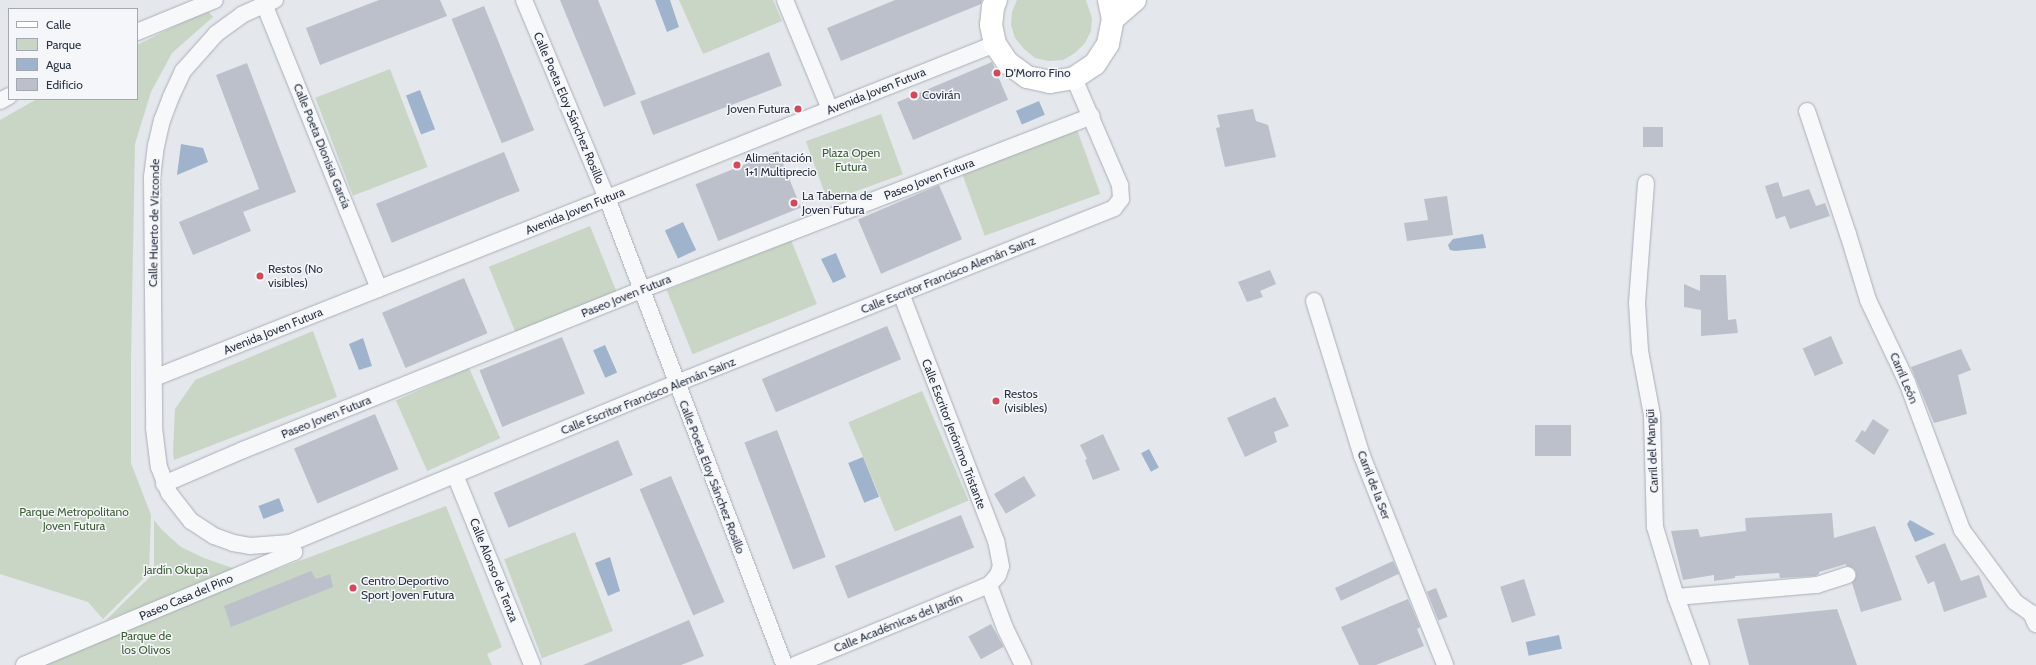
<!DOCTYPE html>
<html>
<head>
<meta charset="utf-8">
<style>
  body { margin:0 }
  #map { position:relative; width:2036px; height:665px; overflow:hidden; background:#e4e7ec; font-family:Cabin,sans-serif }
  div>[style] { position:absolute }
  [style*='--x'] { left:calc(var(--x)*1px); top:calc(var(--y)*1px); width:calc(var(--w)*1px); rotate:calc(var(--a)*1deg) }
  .green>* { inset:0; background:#c9d6c5; transform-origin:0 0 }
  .water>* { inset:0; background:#9fb4cc; transform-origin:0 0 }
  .building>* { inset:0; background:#bbc0ca; transform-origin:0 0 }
  .roads { filter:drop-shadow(0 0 1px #a9aeb7) drop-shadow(0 0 1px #a9aeb7) }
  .street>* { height:16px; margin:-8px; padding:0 8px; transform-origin:8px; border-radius:8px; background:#f7f8fa }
  .secondary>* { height:22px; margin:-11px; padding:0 11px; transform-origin:11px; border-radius:11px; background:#fff }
  .dots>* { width:11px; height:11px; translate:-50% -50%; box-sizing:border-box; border:2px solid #f4f6f9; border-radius:50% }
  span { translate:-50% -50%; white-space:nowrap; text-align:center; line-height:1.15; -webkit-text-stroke:3px #f4f6f9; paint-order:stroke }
  .poi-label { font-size:12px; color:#2b3445 }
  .left { translate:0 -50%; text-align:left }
  .right { translate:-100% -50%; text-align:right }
  .street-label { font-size:12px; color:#2b3445 }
  .park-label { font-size:12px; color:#3f6138 }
  .legend { position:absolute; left:8px; top:8px; width:130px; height:92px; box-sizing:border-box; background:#f4f6f9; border:1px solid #a4a8b1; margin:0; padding:5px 7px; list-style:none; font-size:12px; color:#2b3445 }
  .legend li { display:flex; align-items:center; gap:8px; height:20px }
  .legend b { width:20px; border:1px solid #a4a8b1 }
</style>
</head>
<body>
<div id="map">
  <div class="green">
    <div style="clip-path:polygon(679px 0,773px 0,782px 21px,703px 54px)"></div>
    <div style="clip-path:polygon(1017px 0,1086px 0,1092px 18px,1091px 31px,1085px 43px,1075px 53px,1063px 60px,1049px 61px,1035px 58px,1024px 49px,1015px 38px,1011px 25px,1012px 12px)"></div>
    <div style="clip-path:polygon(207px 10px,213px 17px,172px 53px,151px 92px,135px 144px,131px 361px,131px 463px,151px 515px,149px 573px,103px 619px,88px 602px,0 574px,0 120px,37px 99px,137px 99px,137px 45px)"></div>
    <div style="left:390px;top:69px;width:105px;height:80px;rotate:69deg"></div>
    <div style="left:881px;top:114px;width:64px;height:80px;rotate:70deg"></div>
    <div style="left:1076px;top:127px;width:71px;height:123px;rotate:70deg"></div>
    <div style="left:590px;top:226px;width:73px;height:109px;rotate:68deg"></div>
    <div style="left:791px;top:240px;width:69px;height:134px;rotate:68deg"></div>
    <div style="clip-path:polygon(313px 331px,337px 397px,174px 460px,173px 452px,175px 409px,195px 380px)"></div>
    <div style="left:469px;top:368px;width:77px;height:80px;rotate:66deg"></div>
    <div style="left:922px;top:391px;width:119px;height:80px;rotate:67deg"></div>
    <div style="clip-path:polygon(446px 506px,502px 647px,487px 654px,492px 665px,41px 665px,158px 614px)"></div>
    <div style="clip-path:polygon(154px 520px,162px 530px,181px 547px,204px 558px,241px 571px,106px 620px,154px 573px)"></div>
    <div style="left:575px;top:532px;width:106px;height:76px;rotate:69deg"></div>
  </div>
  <div class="water">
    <div style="clip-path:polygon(655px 0,670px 0,679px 27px,667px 32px)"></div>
    <div style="left:420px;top:90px;width:42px;height:15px;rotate:69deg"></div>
    <div style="left:1039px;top:101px;width:15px;height:25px;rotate:67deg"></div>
    <div style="clip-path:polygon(181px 144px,203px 148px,208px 162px,177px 175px)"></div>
    <div style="left:683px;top:222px;width:31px;height:20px;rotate:65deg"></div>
    <div style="clip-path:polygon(1483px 234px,1486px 248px,1455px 251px,1450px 250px,1448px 245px,1453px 239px)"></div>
    <div style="clip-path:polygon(836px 253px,846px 277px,833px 283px,821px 259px)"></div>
    <div style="clip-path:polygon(363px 338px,372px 366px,359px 370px,349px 344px)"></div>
    <div style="left:605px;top:345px;width:30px;height:13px;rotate:66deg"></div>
    <div style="left:1149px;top:449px;width:21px;height:9px;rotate:62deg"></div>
    <div style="left:863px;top:457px;width:43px;height:16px;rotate:68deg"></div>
    <div style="left:279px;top:498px;width:14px;height:22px;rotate:69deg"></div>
    <div style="clip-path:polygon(1910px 520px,1935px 534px,1915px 542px,1907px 524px)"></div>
    <div style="clip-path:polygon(610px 557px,620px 591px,608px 596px,595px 563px)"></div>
    <div style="left:1559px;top:635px;width:14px;height:34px;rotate:78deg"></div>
  </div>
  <div class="building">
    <div style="clip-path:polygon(379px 0,440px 0,447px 16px,320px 65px,306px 28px)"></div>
    <div style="clip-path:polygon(560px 0,598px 0,636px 94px,604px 107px)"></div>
    <div style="clip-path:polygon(895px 0,982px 0,981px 4px,841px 61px,827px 28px)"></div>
    <div style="left:484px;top:6px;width:134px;height:35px;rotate:68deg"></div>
    <div style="left:769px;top:52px;width:36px;height:138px;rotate:69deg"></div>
    <div style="left:992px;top:62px;width:41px;height:103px;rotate:67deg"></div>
    <div style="clip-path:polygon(247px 63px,296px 192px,243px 212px,251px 231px,193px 255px,179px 222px,259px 189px,216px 75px)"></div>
    <div style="clip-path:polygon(1253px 109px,1256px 121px,1268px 125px,1276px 157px,1225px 167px,1216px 128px,1220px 127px,1217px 115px)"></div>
    <div style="left:1643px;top:127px;width:20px;height:20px"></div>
    <div style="left:778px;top:151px;width:61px;height:89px;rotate:68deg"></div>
    <div style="left:504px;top:152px;width:42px;height:138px;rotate:68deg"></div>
    <div style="clip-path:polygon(1778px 182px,1783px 197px,1809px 189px,1816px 206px,1825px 203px,1830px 216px,1790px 229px,1785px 216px,1776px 219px,1765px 186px)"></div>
    <div style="left:939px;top:185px;width:59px;height:88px;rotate:67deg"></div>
    <div style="clip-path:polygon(1447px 196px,1453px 235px,1407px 241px,1404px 223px,1428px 220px,1424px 199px)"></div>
    <div style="clip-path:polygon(1270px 270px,1276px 284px,1260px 291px,1263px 297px,1247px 302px,1238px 282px)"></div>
    <div style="clip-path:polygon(1700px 275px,1726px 275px,1728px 320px,1736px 319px,1738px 333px,1701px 336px,1701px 310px,1684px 307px,1684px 284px,1700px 291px)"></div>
    <div style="left:464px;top:278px;width:60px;height:89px;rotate:67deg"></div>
    <div style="left:887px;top:326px;width:36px;height:136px;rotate:67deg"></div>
    <div style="left:1831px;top:336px;width:30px;height:31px;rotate:66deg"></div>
    <div style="left:562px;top:337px;width:61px;height:89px;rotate:68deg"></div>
    <div style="clip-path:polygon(1961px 349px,1971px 370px,1958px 375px,1967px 414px,1934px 423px,1911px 367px)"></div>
    <div style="clip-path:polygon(1275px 397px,1289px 426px,1274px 432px,1277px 442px,1245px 457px,1227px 418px)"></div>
    <div style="left:375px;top:414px;width:60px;height:88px;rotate:67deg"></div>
    <div style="clip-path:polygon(1873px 419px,1889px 430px,1874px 455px,1855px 441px,1862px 430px,1865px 432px)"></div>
    <div style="left:1535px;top:425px;width:36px;height:31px"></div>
    <div style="left:777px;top:430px;width:136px;height:35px;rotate:69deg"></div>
    <div style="clip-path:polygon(1103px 434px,1120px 470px,1093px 480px,1085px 460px,1087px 459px,1080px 445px)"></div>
    <div style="left:618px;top:440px;width:38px;height:135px;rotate:67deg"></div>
    <div style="left:671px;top:476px;width:137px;height:34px;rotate:67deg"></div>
    <div style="left:1024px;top:476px;width:23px;height:35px;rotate:59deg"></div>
    <div style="clip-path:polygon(1832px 513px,1834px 538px,1875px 526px,1902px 600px,1861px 612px,1852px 583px,1856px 577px,1856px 572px,1853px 568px,1846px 566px,1846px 564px,1819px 572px,1819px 574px,1815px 576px,1780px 578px,1779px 573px,1735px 576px,1735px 578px,1714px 581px,1714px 575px,1683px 580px,1671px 531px,1698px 529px,1700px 537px,1746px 531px,1745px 518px)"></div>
    <div style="left:961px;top:515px;width:35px;height:136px;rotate:68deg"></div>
    <div style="clip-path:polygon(1945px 543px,1961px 581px,1979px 575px,1987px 597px,1944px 612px,1934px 581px,1928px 584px,1915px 556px)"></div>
    <div style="left:1393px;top:561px;width:14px;height:64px;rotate:65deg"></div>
    <div style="clip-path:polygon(311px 571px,316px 579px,330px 574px,333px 587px,231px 627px,224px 606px)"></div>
    <div style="left:1524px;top:579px;width:38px;height:25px;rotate:72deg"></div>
    <div style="left:1436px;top:588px;width:31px;height:10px;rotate:68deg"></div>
    <div style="clip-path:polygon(1408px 599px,1420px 627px,1417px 629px,1424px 646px,1376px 665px,1359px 665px,1341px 627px)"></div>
    <div style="clip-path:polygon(1837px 609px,1857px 665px,1749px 665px,1737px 619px)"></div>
    <div style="clip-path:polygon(689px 620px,704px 656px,681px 665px,583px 665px)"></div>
    <div style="left:991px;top:624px;width:26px;height:26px;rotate:61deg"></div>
  </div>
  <div class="roads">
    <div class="street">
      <div style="--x:275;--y:0;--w:36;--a:156"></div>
      <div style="--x:242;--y:15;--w:32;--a:144"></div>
      <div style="--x:216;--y:34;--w:50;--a:131.7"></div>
      <div style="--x:183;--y:71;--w:29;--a:115"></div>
      <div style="--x:171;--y:97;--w:25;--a:111"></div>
      <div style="--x:162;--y:120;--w:26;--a:103"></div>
      <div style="--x:156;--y:145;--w:31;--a:97"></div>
      <div style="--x:152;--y:176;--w:252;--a:89.5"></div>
      <div style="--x:154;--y:428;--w:39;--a:83"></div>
      <div style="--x:159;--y:467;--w:28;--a:69"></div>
      <div style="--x:169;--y:493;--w:36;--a:52"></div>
      <div style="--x:191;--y:521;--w:27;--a:33"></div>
      <div style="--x:214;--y:536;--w:20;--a:20"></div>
      <div style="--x:233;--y:543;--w:17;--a:10"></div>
      <div style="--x:250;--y:546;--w:40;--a:-4.3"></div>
      <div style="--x:290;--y:543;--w:419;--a:-22.5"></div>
      <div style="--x:677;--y:383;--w:471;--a:-21.8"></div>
      <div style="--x:1114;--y:208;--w:11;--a:-52"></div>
      <div style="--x:1121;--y:199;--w:14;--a:-94"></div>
      <div style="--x:1120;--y:185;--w:116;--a:-113.3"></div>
      <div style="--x:524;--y:0;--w:215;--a:67.3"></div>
      <div style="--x:607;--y:198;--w:499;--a:69.2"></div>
      <div style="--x:785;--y:0;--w:118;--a:67.6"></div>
      <div style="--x:264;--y:4;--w:307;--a:68"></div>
      <div style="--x:137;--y:32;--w:84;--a:-22.3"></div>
      <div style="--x:0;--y:101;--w:10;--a:-29"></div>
      <div style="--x:1807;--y:111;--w:130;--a:71.6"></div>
      <div style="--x:1848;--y:234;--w:69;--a:73.1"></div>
      <div style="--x:1868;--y:300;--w:91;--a:64.6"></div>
      <div style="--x:1907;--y:382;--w:158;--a:69.6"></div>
      <div style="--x:1962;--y:530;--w:89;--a:53.6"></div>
      <div style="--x:2015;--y:602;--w:19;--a:35"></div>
      <div style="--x:2031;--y:613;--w:12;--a:66"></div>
      <div style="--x:1646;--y:183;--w:120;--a:94.3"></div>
      <div style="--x:1637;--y:303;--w:48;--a:86.4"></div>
      <div style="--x:1640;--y:351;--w:65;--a:79.4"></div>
      <div style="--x:1652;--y:415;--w:112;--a:88.5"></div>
      <div style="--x:1655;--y:527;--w:73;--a:73.3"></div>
      <div style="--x:1676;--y:597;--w:72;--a:69.8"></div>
      <div style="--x:1314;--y:301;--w:162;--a:72.8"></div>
      <div style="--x:1362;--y:456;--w:225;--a:68.3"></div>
      <div style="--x:154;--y:378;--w:905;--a:-21.66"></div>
      <div style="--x:455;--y:475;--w:205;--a:67.9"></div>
      <div style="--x:164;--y:484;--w:86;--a:-23.3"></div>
      <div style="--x:243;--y:450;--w:429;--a:-21.9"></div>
      <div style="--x:641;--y:290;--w:483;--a:-21.1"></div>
      <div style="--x:989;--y:585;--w:46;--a:69.6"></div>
      <div style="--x:1005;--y:628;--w:41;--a:64.1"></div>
      <div style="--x:1676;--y:597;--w:142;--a:-4.9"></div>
      <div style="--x:1817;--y:585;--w:32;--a:-18"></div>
      <div style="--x:24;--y:665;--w:293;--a:-22.7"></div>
      <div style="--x:294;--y:552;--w:10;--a:-114"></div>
      <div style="--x:795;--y:665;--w:210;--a:-22.4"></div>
      <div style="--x:989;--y:585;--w:13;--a:-48"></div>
      <div style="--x:998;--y:575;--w:9;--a:-72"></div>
      <div style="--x:1001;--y:566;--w:25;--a:-101"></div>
      <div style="--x:996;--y:541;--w:265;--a:-111"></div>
    </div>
    <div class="secondary">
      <div style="--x:996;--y:0;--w:8;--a:113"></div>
      <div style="--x:993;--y:7;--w:18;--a:96"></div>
      <div style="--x:991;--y:25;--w:19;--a:78"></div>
      <div style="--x:995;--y:44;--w:23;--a:56"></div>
      <div style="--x:1008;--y:63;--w:24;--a:36"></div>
      <div style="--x:1027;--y:77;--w:24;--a:12"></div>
      <div style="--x:1050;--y:82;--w:24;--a:-9"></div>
      <div style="--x:1074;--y:78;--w:25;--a:-34"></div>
      <div style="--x:1095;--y:64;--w:24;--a:-57"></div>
      <div style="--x:1108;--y:44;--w:25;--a:-79"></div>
      <div style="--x:1113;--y:19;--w:19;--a:-102"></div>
      <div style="--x:1113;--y:19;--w:29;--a:-41"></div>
    </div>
  </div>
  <div class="dots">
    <div style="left:997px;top:73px;background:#d1495b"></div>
    <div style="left:914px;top:95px;background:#d1495b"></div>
    <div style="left:798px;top:109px;background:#d1495b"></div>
    <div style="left:737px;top:165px;background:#d1495b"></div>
    <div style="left:794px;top:203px;background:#d1495b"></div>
    <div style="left:260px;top:276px;background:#d1495b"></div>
    <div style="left:996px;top:401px;background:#d1495b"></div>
    <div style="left:353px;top:588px;background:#d1495b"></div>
  </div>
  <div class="poi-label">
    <span class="left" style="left:1005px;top:73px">D'Morro Fino</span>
    <span class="left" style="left:922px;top:95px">Covirán</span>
    <span class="right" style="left:790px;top:109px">Joven Futura</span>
    <span class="left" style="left:745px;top:165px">Alimentación<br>1+1 Multiprecio</span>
    <span class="left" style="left:802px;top:203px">La Taberna de<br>Joven Futura</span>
    <span class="left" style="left:268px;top:276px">Restos (No<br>visibles)</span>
    <span class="left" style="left:1004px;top:401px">Restos<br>(visibles)</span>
    <span class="left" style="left:361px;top:588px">Centro Deportivo<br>Sport Joven Futura</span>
  </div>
  <div class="street-label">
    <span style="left:876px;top:91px;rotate:-22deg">Avenida Joven Futura</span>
    <span style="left:569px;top:108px;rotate:67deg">Calle Poeta Eloy Sánchez Rosillo</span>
    <span style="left:322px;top:146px;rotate:68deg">Calle Poeta Dionisia García</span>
    <span style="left:929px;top:179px;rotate:-21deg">Paseo Joven Futura</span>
    <span style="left:575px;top:211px;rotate:-22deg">Avenida Joven Futura</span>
    <span style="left:154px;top:223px;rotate:-89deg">Calle Huerto de Vizconde</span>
    <span style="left:948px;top:275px;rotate:-22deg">Calle Escritor Francisco Alemán Sainz</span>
    <span style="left:626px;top:296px;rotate:-22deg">Paseo Joven Futura</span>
    <span style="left:273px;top:331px;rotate:-22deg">Avenida Joven Futura</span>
    <span style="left:1904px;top:378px;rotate:67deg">Carril León</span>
    <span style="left:648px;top:396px;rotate:-22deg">Calle Escritor Francisco Alemán Sainz</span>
    <span style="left:326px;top:417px;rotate:-22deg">Paseo Joven Futura</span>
    <span style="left:954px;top:434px;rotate:69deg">Calle Escritor Jerónimo Tristante</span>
    <span style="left:1652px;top:451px;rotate:-93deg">Carril del Mangüi</span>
    <span style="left:712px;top:477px;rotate:69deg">Calle Poeta Eloy Sánchez Rosillo</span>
    <span style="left:1374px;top:485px;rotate:69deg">Carril de la Ser</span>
    <span style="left:494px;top:570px;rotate:68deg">Calle Alonso de Tenza</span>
    <span style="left:186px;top:597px;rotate:-23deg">Paseo Casa del Pino</span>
    <span style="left:898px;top:623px;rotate:-22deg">Calle Académicas del Jardín</span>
  </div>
  <div class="park-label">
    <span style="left:851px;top:160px">Plaza Open<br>Futura</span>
    <span style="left:74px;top:519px">Parque Metropolitano<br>Joven Futura</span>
    <span style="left:176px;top:570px">Jardín Okupa</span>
    <span style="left:146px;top:643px">Parque de<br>los Olivos</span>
  </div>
  <ul class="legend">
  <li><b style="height:5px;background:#fff"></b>Calle</li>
  <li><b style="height:11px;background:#c9d6c5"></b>Parque</li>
  <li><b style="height:11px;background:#9fb4cc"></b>Agua</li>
  <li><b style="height:11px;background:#bbc0ca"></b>Edificio</li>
  </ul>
</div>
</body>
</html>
